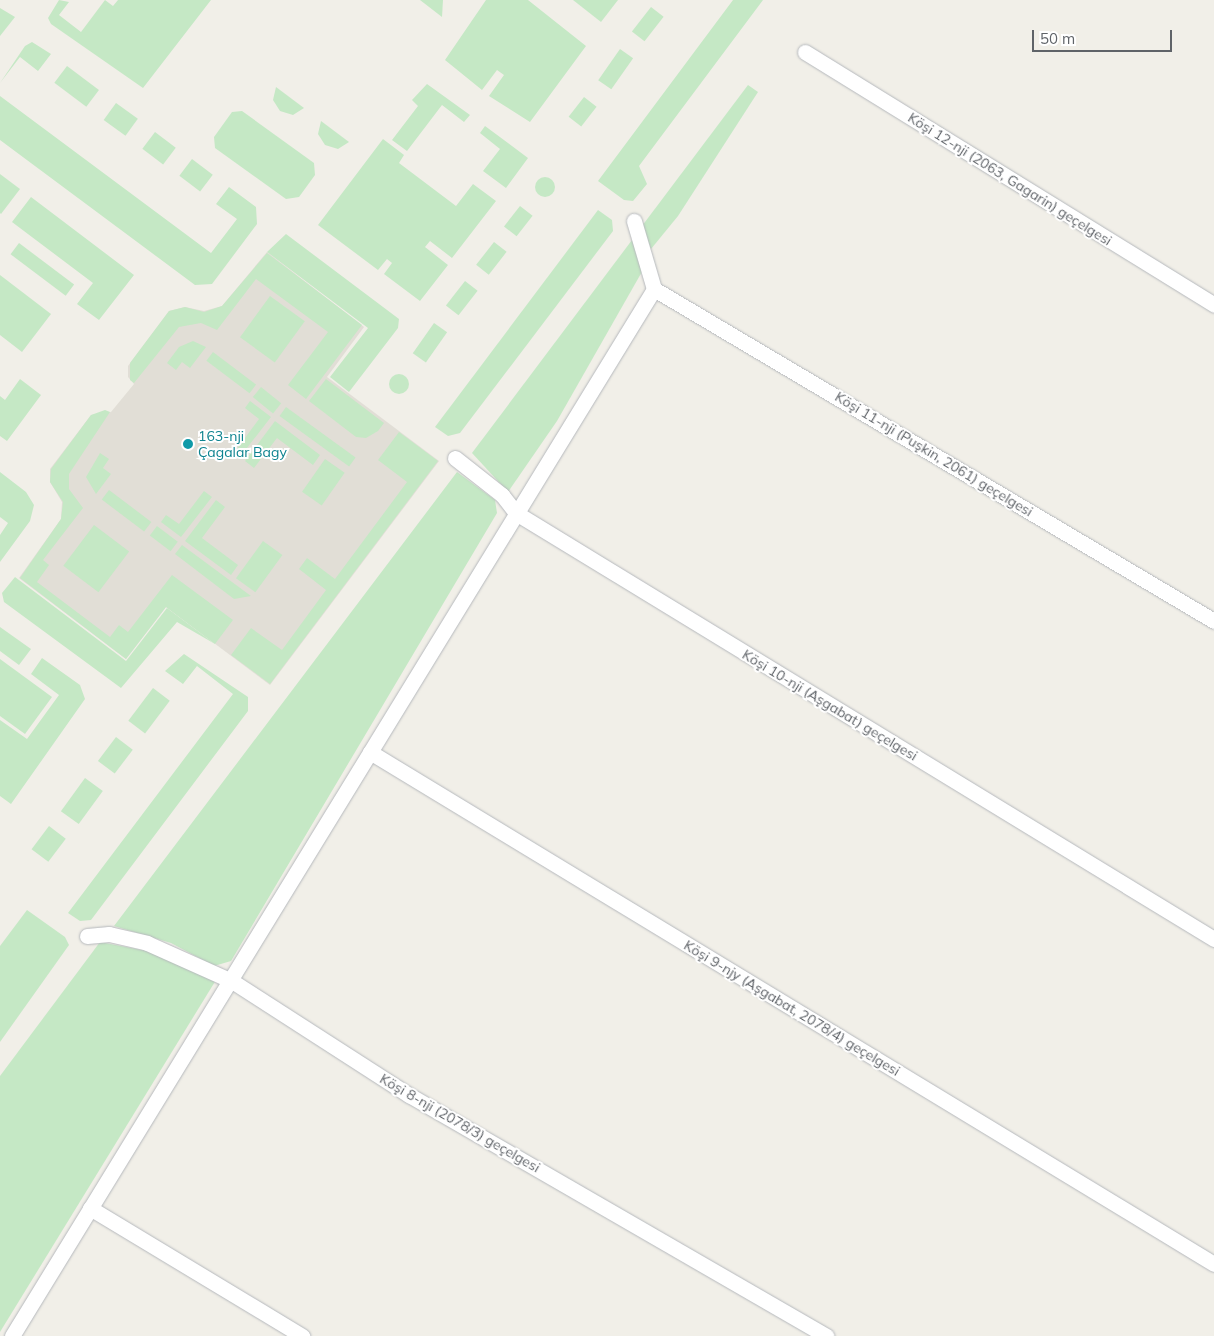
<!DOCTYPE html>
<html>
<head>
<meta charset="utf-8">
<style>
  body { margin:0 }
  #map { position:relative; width:1214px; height:1336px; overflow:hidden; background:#f1efe8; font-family:Mulish,sans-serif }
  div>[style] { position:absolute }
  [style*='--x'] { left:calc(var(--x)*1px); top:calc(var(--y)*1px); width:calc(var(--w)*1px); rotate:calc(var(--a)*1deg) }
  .education>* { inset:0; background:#e1ded6 }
  .green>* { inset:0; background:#c5e8c5; transform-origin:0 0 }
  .round { border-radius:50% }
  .roads { filter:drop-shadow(0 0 1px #b5b8bc) drop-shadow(0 0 1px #b5b8bc) }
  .minor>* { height:15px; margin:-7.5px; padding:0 7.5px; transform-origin:7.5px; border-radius:7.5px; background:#fff }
  .dots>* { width:14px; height:14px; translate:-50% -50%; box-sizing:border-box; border:2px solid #fff; border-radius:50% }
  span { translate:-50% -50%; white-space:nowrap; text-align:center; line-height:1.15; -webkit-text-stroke:4px #fff; paint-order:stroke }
  .street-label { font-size:14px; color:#5f6368 }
  .culture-label { font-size:14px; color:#0d838f }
  .left { translate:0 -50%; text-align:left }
  .scale { position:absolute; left:1032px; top:30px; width:140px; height:22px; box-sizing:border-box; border:2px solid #5f6368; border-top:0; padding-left:6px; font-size:15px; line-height:18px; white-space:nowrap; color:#5f6368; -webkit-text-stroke:4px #fff; paint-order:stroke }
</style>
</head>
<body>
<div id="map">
  <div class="education">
    <div style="clip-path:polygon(267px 252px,364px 327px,327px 377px,439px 461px,270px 685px,166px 607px,126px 659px,19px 578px,61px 519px,62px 502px,50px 482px,50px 469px,91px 415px,111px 412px,134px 384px,128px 377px,128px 366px,169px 311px,185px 307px,204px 311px,222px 306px)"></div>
  </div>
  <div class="green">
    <div style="clip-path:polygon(59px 0,69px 2px,59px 15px,81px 32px,105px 0,113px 6px,118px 0,211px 0,143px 88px,51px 24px,48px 18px)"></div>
    <div style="clip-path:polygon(420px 0,443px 0,442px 17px)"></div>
    <div style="clip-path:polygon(486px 0,528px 0,586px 46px,530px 122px,489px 96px,504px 75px,497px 70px,482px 90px,445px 60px)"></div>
    <div style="clip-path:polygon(573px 0,618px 0,601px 22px)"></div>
    <div style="clip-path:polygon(733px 0,763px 0,639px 166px,647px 184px,633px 201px,624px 200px,598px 181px)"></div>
    <div style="left:651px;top:7px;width:16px;height:31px;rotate:38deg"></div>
    <div style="clip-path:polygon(0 8px,15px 17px,0 36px)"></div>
    <div style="clip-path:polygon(32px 42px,51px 54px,38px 71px,20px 57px,0 83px,25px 46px)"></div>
    <div style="left:620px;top:49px;width:16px;height:38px;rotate:35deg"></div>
    <div style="left:67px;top:66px;width:40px;height:21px;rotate:37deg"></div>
    <div style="clip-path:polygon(427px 84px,470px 115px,464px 122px,442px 105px,407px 151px,392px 140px,418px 106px,412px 100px)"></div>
    <div style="clip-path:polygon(748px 85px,758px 92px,678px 216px,651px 249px,642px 226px)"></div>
    <div style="clip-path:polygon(276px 87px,304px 108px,293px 115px,280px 111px,273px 100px)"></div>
    <div style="clip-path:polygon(0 96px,211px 253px,237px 219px,216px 204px,229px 187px,256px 207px,257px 224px,212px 284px,195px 285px,0 140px)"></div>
    <div style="left:584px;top:97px;width:16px;height:25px;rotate:38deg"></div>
    <div style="left:116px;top:103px;width:27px;height:21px;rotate:36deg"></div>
    <div style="clip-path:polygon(242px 111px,314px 163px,315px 175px,299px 197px,286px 199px,215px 148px,214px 137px,232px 112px)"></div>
    <div style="clip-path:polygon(321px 121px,349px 142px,338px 149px,325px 145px,318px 134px)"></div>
    <div style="clip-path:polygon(485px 126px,528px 158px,506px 188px,483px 171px,500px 149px,480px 133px)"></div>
    <div style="left:155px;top:132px;width:26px;height:21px;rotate:37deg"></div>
    <div style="clip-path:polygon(383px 139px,404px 155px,399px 163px,456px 206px,473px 184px,496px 201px,452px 258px,430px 241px,425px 247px,448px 265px,420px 301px,384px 274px,392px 263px,387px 259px,378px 270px,318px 225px)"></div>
    <div style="left:192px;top:159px;width:26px;height:21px;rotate:37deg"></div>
    <div style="clip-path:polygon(0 174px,20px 189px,1px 214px,0 213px)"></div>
    <div class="round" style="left:535px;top:177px;width:20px;height:20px"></div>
    <div style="clip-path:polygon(31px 197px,134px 275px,99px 320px,77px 304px,93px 283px,12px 222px)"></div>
    <div style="left:520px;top:206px;width:16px;height:26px;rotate:38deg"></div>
    <div style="clip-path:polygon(598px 210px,612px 220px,613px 231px,460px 433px,448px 436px,435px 427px)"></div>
    <div style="clip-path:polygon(286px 234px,399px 319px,398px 328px,349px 392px,330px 377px,368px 328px,267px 252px)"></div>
    <div style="clip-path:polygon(632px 240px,643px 270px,557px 421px,508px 492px,472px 453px)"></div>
    <div style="left:494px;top:242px;width:16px;height:29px;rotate:38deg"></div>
    <div style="left:19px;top:243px;width:69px;height:14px;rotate:37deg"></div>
    <div style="clip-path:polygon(267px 253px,362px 325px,306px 399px,288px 385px,328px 332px,256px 279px,217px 330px,201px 323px,179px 327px,134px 383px,130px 380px,130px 363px,169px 311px,185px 307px,204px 312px,222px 306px)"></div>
    <div style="clip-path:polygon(0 275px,51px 314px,22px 352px,0 335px)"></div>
    <div style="left:465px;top:281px;width:16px;height:31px;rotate:38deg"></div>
    <div style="left:270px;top:296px;width:43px;height:51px;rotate:36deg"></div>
    <div style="left:434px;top:323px;width:16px;height:37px;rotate:35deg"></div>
    <div style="clip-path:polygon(193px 341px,206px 347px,190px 368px,182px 362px,176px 370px,167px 363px,179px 347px)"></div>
    <div style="left:213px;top:352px;width:54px;height:11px;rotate:37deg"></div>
    <div class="round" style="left:389px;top:374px;width:20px;height:20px"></div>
    <div style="clip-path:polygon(20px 379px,41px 395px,7px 441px,0 436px,0 396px,5px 400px)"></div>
    <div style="clip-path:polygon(326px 379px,384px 423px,378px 431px,366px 438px,356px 437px,309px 401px)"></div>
    <div style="left:261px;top:387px;width:26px;height:13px;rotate:39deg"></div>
    <div style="clip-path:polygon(250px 401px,271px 417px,240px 457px,234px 453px,259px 419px,245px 408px)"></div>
    <div style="left:286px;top:407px;width:86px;height:11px;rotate:36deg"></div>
    <div style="clip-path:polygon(105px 410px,110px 412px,69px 474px,69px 489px,83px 508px,43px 560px,49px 565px,37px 582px,110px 637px,119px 625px,128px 632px,172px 575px,233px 620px,215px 644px,166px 607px,126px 659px,20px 578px,61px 519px,63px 502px,50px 482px,51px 469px,91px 415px)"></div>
    <div style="clip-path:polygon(275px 421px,320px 455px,313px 465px,277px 438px,254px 468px,245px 461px)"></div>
    <div style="clip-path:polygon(399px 432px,438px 461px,270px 684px,231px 655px,251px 628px,282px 650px,326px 590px,299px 569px,307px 558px,335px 579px,407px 482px,378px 460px)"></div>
    <div style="clip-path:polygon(100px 453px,109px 459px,103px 468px,111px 474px,96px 494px,86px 477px)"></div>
    <div style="left:325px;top:459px;width:24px;height:40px;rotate:35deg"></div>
    <div style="clip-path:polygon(0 472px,26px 492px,34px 505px,30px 521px,0 562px,0 535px,8px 523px,0 517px)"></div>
    <div style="clip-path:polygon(457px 472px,495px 500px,497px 513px,231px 961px,214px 966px,171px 943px,114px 926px)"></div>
    <div style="left:109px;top:490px;width:53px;height:12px;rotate:37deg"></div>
    <div style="clip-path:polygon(204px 491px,212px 497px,181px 537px,161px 522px,166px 515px,179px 524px)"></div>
    <div style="clip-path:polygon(216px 500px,225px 507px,202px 538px,238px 565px,231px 575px,185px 541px)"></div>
    <div style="left:94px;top:525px;width:44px;height:51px;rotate:37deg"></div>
    <div style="left:157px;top:526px;width:26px;height:12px;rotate:37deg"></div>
    <div style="left:263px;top:541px;width:24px;height:46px;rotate:36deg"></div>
    <div style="clip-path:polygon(182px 545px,251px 596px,234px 599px,175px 554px)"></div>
    <div style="clip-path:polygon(15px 577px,126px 661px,167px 608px,215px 644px,177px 622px,121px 688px,4px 602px,2px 593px)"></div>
    <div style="clip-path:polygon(0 627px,31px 649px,19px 665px,0 651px)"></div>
    <div style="clip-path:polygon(184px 654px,248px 697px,248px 711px,91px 920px,80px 921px,68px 913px,233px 694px,197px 666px,183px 684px,165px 671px)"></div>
    <div style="clip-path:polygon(42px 658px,80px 685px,85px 699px,11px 804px,0 796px,0 720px,27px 739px,59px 695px,31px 674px)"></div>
    <div style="clip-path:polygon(0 659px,52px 697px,25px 734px,0 716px)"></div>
    <div style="left:153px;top:688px;width:21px;height:41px;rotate:37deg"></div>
    <div style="left:116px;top:737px;width:21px;height:30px;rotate:37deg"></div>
    <div style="left:85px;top:778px;width:22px;height:41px;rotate:36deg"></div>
    <div style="left:49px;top:826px;width:21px;height:29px;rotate:37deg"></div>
    <div style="clip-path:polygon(27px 910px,65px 937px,69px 945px,0 1042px,0 946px)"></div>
    <div style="clip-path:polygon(100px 942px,147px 951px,216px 980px,0 1332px,0 1076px)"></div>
  </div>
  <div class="roads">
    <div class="minor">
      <div style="--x:805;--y:52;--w:481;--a:31.7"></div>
      <div style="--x:654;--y:289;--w:651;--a:30.66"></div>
      <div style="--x:455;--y:458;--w:60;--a:38.2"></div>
      <div style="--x:502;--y:495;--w:23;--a:52"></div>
      <div style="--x:516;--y:513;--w:818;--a:31.4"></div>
      <div style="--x:370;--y:752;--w:987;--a:31.24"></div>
      <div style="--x:87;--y:936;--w:22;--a:-5"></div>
      <div style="--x:109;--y:934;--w:39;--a:13"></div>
      <div style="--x:147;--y:943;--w:93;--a:24.1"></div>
      <div style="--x:232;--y:981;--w:211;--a:32.8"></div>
      <div style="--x:409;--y:1095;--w:482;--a:30"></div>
      <div style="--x:90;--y:1208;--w:248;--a:31.1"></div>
      <div style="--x:12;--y:1336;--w:1228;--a:-58.48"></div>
      <div style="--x:654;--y:289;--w:71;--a:-106.4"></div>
    </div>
  </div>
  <div class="dots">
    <div style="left:188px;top:444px;background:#0f9aa8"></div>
  </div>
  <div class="street-label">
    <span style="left:1010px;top:179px;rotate:32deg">Köşi 12-nji (2063, Gagarin) geçelgesi</span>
    <span style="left:934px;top:454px;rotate:31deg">Köşi 11-nji (Puşkin, 2061) geçelgesi</span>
    <span style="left:830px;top:705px;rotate:31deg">Köşi 10-nji (Aşgabat) geçelgesi</span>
    <span style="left:792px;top:1008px;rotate:31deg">Köşi 9-njy (Aşgabat, 2078/4) geçelgesi</span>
    <span style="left:460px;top:1123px;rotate:30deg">Köşi 8-nji (2078/3) geçelgesi</span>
  </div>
  <div class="culture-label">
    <span class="left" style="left:198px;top:444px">163-nji<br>Çagalar Bagy</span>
  </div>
  <div class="scale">50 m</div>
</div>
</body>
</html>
